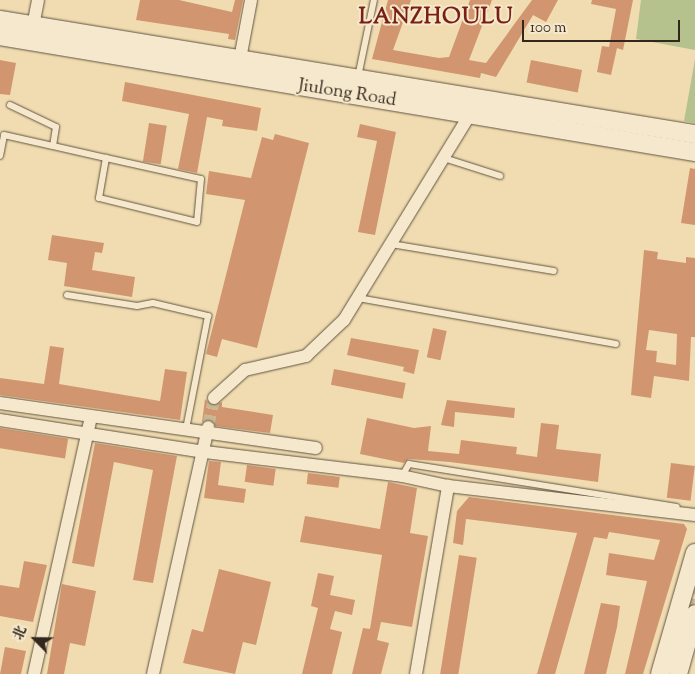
<!DOCTYPE html>
<html>
<head>
<meta charset="utf-8">
<style>
  body { margin:0 }
  #map { position:relative; width:695px; height:674px; overflow:hidden; background:#f0dcb0; font-family:"Sorts Mill Goudy","Noto Serif SC",serif }
  div>[style] { position:absolute }
  [style*='--x'] { left:calc(var(--x)*1px); top:calc(var(--y)*1px); width:calc(var(--w)*1px); rotate:calc(var(--a)*1deg) }
  .green>* { inset:0; background:#b5c28e }
  .building>* { inset:0; background:#d19670; transform-origin:0 0 }
  .pedestrian-tunnel>* { height:9px; margin-top:-4.5px; transform-origin:0; background:repeating-linear-gradient(90deg,#cab893 0 9px,transparent 0 13.5px) }
  .minor-tunnel>* { height:12px; margin-top:-6px; transform-origin:0; background:repeating-linear-gradient(90deg,#cab893 0 12px,transparent 0 18px) }
  .roads { filter:drop-shadow(0 0 1px #625442) drop-shadow(0 0 1px #625442) }
  .service>* { height:6px; margin:-3px; padding:0 3px; transform-origin:3px; border-radius:3px; background:#f5e8cc }
  .minor>* { height:12px; margin:-6px; padding:0 6px; transform-origin:6px; border-radius:6px; background:#f5e8cc }
  .secondary>* { height:18px; margin:-9px; padding:0 9px; transform-origin:9px; border-radius:9px; background:#f5e8cc }
  span { translate:-50% -50%; white-space:nowrap; text-align:center; line-height:1.15; -webkit-text-stroke:4px #f5e8cc; paint-order:stroke }
  .street-label { font-size:18px; color:#33271d }
  .district-label { font-size:22px; color:#7a1f14; font-weight:700; letter-spacing:1px }
  .north { position:absolute; left:10px; top:614px; width:50px; height:50px; -webkit-text-stroke:4px #f5e8cc; paint-order:stroke; rotate:293deg; font-size:14px; font-weight:700; line-height:20px; text-align:center; color:#33271d }
  .north::after { content:''; display:block; margin:auto; width:18px; height:22px; background:#33271d; clip-path:polygon(50% 0,100% 100%,50% 72%,0 100%) }
  .scale { position:absolute; left:522px; top:20px; width:158px; height:22px; box-sizing:border-box; border:2px solid #33271d; border-top:0; padding-left:6px; font-size:15px; line-height:18px; white-space:nowrap; color:#33271d; -webkit-text-stroke:4px #f5e8cc; paint-order:stroke }
</style>
</head>
<body>
<div id="map">
  <div class="green">
    <div style="clip-path:polygon(641px 0,695px 0,695px 50px,636px 39px)"></div>
    <div style="clip-path:polygon(695px 59px,695px 123px,684px 121px)"></div>
  </div>
  <div class="building">
    <div style="clip-path:polygon(140px 0,179px 0,232px 12px,235px 0,243px 0,235px 40px,228px 39px,229px 34px,136px 20px)"></div>
    <div style="clip-path:polygon(388px 0,411px 0,393px 50px,439px 58px,449px 57px,470px 0,492px 0,469px 60px,486px 63px,532px 0,558px 0,546px 22px,533px 15px,496px 77px,481px 73px,480px 78px,372px 59px)"></div>
    <div style="clip-path:polygon(592px 0,633px 0,623px 50px,617px 48px,611px 75px,597px 72px,602px 46px,609px 47px,616px 9px,591px 4px)"></div>
    <div style="clip-path:polygon(0 60px,16px 63px,10px 95px,0 94px)"></div>
    <div style="left:531px;top:60px;width:52px;height:23px;rotate:11deg"></div>
    <div style="clip-path:polygon(125px 82px,261px 108px,257px 131px,222px 126px,223px 120px,207px 117px,197px 173px,178px 169px,189px 114px,122px 101px)"></div>
    <div style="left:149px;top:123px;width:18px;height:39px;rotate:9deg"></div>
    <div style="clip-path:polygon(360px 124px,396px 132px,375px 235px,358px 232px,377px 141px,357px 137px)"></div>
    <div style="clip-path:polygon(275px 134px,309px 143px,257px 348px,222px 339px,217px 357px,206px 354px,245px 200px,206px 194px,209px 171px,251px 178px,262px 137px,273px 140px)"></div>
    <div style="clip-path:polygon(690px 168px,695px 169px,695px 225px,681px 223px)"></div>
    <div style="clip-path:polygon(52px 235px,104px 243px,102px 253px,95px 252px,92px 270px,135px 277px,132px 297px,64px 286px,67px 263px,48px 260px)"></div>
    <div style="clip-path:polygon(evenodd,644px 250px,658px 252px,657px 259px,686px 263px,686px 257px,695px 258px,695px 337px,691px 337px,689px 381px,654px 376px,651px 398px,631px 395px,644px 250px,649px 330px,677px 334px,676px 365px,656px 362px,657px 351px,646px 350px,649px 330px)"></div>
    <div style="left:433px;top:328px;width:14px;height:30px;rotate:12deg"></div>
    <div style="clip-path:polygon(351px 338px,419px 350px,414px 374px,403px 371px,404px 367px,347px 355px)"></div>
    <div style="clip-path:polygon(50px 346px,64px 348px,59px 384px,160px 401px,165px 369px,187px 372px,180px 420px,0 395px,0 378px,44px 384px)"></div>
    <div style="left:334px;top:369px;width:73px;height:16px;rotate:11deg"></div>
    <div style="clip-path:polygon(205px 399px,212px 406px,222px 402px,222px 407px,273px 415px,270px 433px,216px 426px,209px 419px,202px 422px)"></div>
    <div style="clip-path:polygon(447px 400px,515px 408px,514px 418px,455px 412px,454px 427px,441px 425px)"></div>
    <div style="clip-path:polygon(367px 418px,414px 428px,431px 426px,428px 451px,459px 454px,461px 440px,517px 447px,516px 454px,537px 457px,541px 423px,559px 425px,556px 449px,601px 454px,598px 482px,450px 462px,409px 459px,404px 463px,360px 454px)"></div>
    <div style="left:0;top:428px;width:69px;height:20px;rotate:9deg"></div>
    <div style="clip-path:polygon(95px 443px,177px 456px,153px 583px,133px 580px,153px 470px,114px 462px,94px 567px,72px 563px)"></div>
    <div style="clip-path:polygon(209px 461px,221px 462px,218px 485px,246px 489px,244px 503px,204px 498px)"></div>
    <div style="left:671px;top:463px;width:24px;height:35px;rotate:7deg"></div>
    <div style="left:247px;top:465px;width:29px;height:17px;rotate:8deg"></div>
    <div style="left:308px;top:473px;width:32px;height:11px;rotate:7deg"></div>
    <div style="clip-path:polygon(388px 482px,417px 488px,410px 533px,428px 536px,412px 627px,381px 622px,377px 640px,389px 643px,381px 674px,352px 674px,363px 628px,370px 629px,382px 555px,300px 542px,305px 516px,380px 529px)"></div>
    <div style="clip-path:polygon(469px 497px,684px 524px,687px 529px,643px 674px,625px 674px,647px 581px,606px 575px,609px 553px,654px 560px,660px 540px,609px 532px,607px 539px,594px 537px,555px 674px,537px 674px,577px 533px,466px 519px,463px 545px,453px 543px,457px 511px)"></div>
    <div style="left:459px;top:555px;width:18px;height:121px;rotate:9deg"></div>
    <div style="clip-path:polygon(24px 561px,47px 565px,33px 622px,0 616px,0 585px,19px 588px)"></div>
    <div style="clip-path:polygon(219px 569px,271px 582px,256px 645px,243px 642px,235px 674px,183px 663px,192px 629px,203px 632px)"></div>
    <div style="clip-path:polygon(318px 573px,334px 576px,330px 595px,355px 600px,352px 615px,335px 611px,330px 629px,342px 632px,332px 674px,302px 674px,318px 608px,311px 606px)"></div>
    <div style="clip-path:polygon(62px 584px,96px 591px,85px 646px,70px 643px,64px 674px,47px 674px)"></div>
    <div style="clip-path:polygon(601px 603px,620px 606px,617px 627px,606px 674px,584px 674px)"></div>
    <div style="clip-path:polygon(5px 647px,26px 651px,21px 674px,0 674px)"></div>
  </div>
  <div class="pedestrian-tunnel">
    <div style="--x:685;--y:619;--w:35;--a:-74"></div>
  </div>
  <div class="minor-tunnel">
    <div style="--x:208;--y:427;--w:30;--a:-78"></div>
  </div>
  <div class="roads">
    <div class="service">
      <div style="--x:358;--y:77;--w:79;--a:-78.3"></div>
      <div style="--x:10;--y:105;--w:51;--a:25.6"></div>
      <div style="--x:56;--y:127;--w:19;--a:99"></div>
      <div style="--x:0;--y:156;--w:21;--a:-79"></div>
      <div style="--x:4;--y:135;--w:50;--a:12.7"></div>
      <div style="--x:53;--y:146;--w:54;--a:12.8"></div>
      <div style="--x:106;--y:158;--w:97;--a:12.5"></div>
      <div style="--x:201;--y:179;--w:43;--a:95.3"></div>
      <div style="--x:197;--y:222;--w:101;--a:-166.2"></div>
      <div style="--x:99;--y:198;--w:41;--a:-80.1"></div>
      <div style="--x:444;--y:158;--w:59;--a:17.8"></div>
      <div style="--x:391;--y:244;--w:165;--a:9.4"></div>
      <div style="--x:67;--y:295;--w:71;--a:8.9"></div>
      <div style="--x:137;--y:306;--w:16;--a:-11"></div>
      <div style="--x:153;--y:303;--w:57;--a:13.3"></div>
      <div style="--x:208;--y:316;--w:115;--a:101"></div>
      <div style="--x:358;--y:298;--w:262;--a:10.1"></div>
      <div style="--x:402;--y:476;--w:14;--a:-60"></div>
      <div style="--x:409;--y:464;--w:271;--a:9.1"></div>
    </div>
    <div class="minor">
      <div style="--x:33;--y:26;--w:26;--a:-79"></div>
      <div style="--x:240;--y:59;--w:60;--a:-79.4"></div>
      <div style="--x:214;--y:398;--w:42;--a:-42.1"></div>
      <div style="--x:245;--y:370;--w:63;--a:-12.9"></div>
      <div style="--x:306;--y:356;--w:52;--a:-43.5"></div>
      <div style="--x:344;--y:320;--w:241;--a:-58.5"></div>
      <div style="--x:0;--y:403;--w:319;--a:8.1"></div>
      <div style="--x:0;--y:420;--w:207;--a:8.9"></div>
      <div style="--x:205;--y:452;--w:198;--a:6.9"></div>
      <div style="--x:402;--y:476;--w:47;--a:12.3"></div>
      <div style="--x:448;--y:486;--w:249;--a:6.7"></div>
      <div style="--x:34;--y:674;--w:264;--a:-77.5"></div>
      <div style="--x:153;--y:674;--w:253;--a:-77.4"></div>
      <div style="--x:416;--y:674;--w:191;--a:-80.3"></div>
    </div>
    <div class="secondary">
      <div style="--x:0;--y:20;--w:704;--a:9.32"></div>
      <div style="--x:0;--y:36;--w:705;--a:9.48"></div>
      <div style="--x:660;--y:674;--w:126;--a:-73.9"></div>
      <div style="--x:678;--y:674;--w:62;--a:-74.2"></div>
    </div>
  </div>
  <div class="street-label">
    <span style="left:347px;top:94px;rotate:9deg">Jiulong Road</span>
  </div>
  <div class="district-label">
    <span style="left:436px;top:19px">LANZHOULU</span>
  </div>
  <div class="north">北</div>
  <div class="scale">100 m</div>
</div>
</body>
</html>
